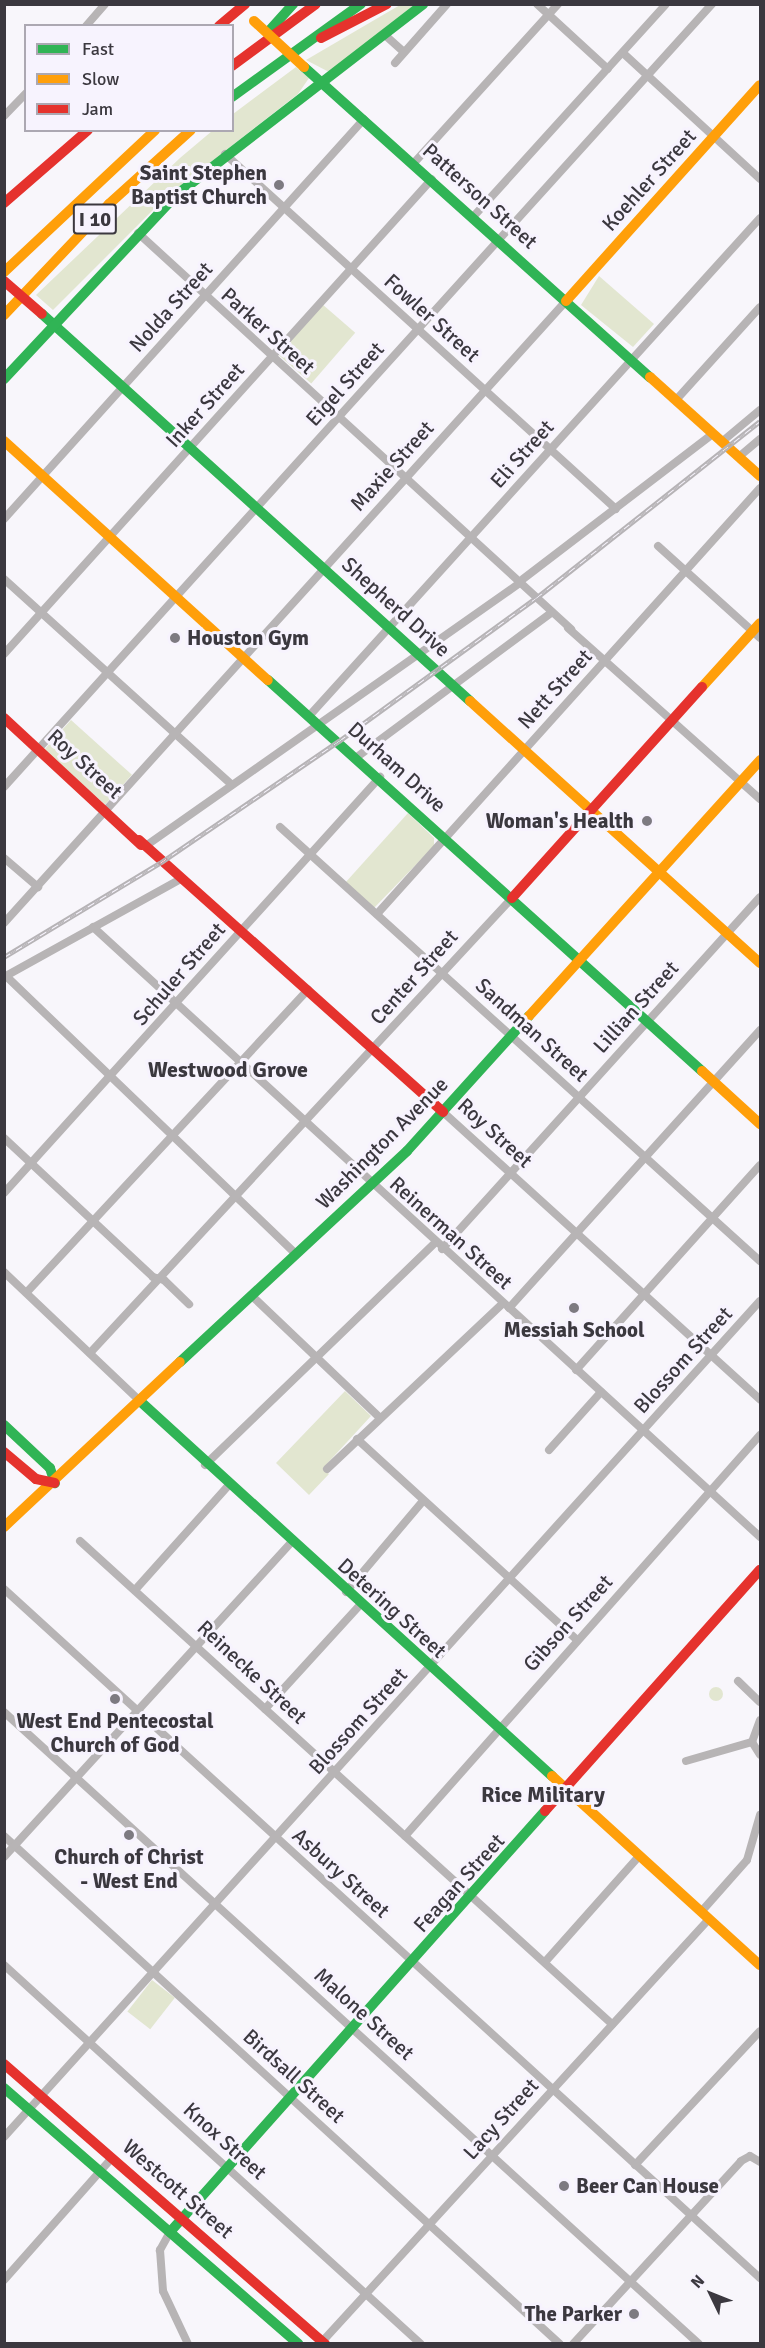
<!DOCTYPE html>
<html>
<head>
<meta charset="utf-8">
<style>
  body { margin:0 }
  #map { position:relative; width:765px; height:2348px; overflow:hidden; background:#f8f6fb; font-family:Signika,sans-serif }
  div>[style] { position:absolute }
  [style*='--x'] { left:calc(var(--x)*1px); top:calc(var(--y)*1px); width:calc(var(--w)*1px); rotate:calc(var(--a)*1deg) }
  .green>* { inset:0; background:#e2e6d0; transform-origin:0 0 }
  .round { border-radius:50% }
  .street>* { height:8px; margin:-4px; padding:0 4px; transform-origin:4px; border-radius:4px; background:#b7b4b5 }
  .fast>* { height:10px; margin:-5px; padding:0 5px; transform-origin:5px; border-radius:5px; background:#30b455 }
  .slow>* { height:10px; margin:-5px; padding:0 5px; transform-origin:5px; border-radius:5px; background:#ff9f0a }
  .jam>* { height:10px; margin:-5px; padding:0 5px; transform-origin:5px; border-radius:5px; background:#e5322d }
  .rail>* { height:4.5px; margin-top:-2.25px; transform-origin:0; background:repeating-linear-gradient(90deg,#f7f3fe 0 7px,#b6b3b6 0 14px); box-sizing:border-box; border-block:2px solid #b6b3b6 }
  .slow-bridge>* { height:10px; margin:-5px; padding:0 5px; transform-origin:5px; border-radius:5px; background:#ff9f0a }
  .jam-bridge>* { height:10px; margin:-5px; padding:0 5px; transform-origin:5px; border-radius:5px; background:#e5322d }
  .dots>* { width:16px; height:16px; translate:-50% -50%; box-sizing:border-box; border:3px solid #f7f3fe; border-radius:50% }
  span { translate:-50% -50%; white-space:nowrap; text-align:center; line-height:1.15; -webkit-text-stroke:6px #f7f3fe; paint-order:stroke }
  .shield-label span { padding:2px 4px; background:#f7f3fe; border:2px solid; border-radius:4px; -webkit-text-stroke-width:0 }
  .shield-label { font-size:20px; color:#3b383f; font-weight:700 }
  .poi-label { font-size:21px; color:#3b383f; font-weight:700 }
  .right { translate:-100% -50%; text-align:right }
  .left { translate:0 -50%; text-align:left }
  .street-label { font-size:21px; color:#3b383f }
  .neighbourhood-label { font-size:22px; color:#3b383f; font-weight:700 }
  .frame { position:absolute; inset:0; border:6px solid #3b383f; pointer-events:none }
  .legend { position:absolute; left:24px; top:24px; width:210px; height:108px; box-sizing:border-box; background:#f7f3fe; border:2px solid #aca8b2; margin:0; padding:8px 10px; list-style:none; font-size:18px; color:#3b383f }
  .legend li { display:flex; align-items:center; gap:12px; height:30px }
  .legend b { width:30px; border:2px solid #aca8b2 }
  .north { position:absolute; left:681px; top:2264px; width:60px; height:60px; -webkit-text-stroke:4px #f7f3fe; paint-order:stroke; rotate:313deg; font-size:16px; font-weight:700; line-height:24px; text-align:center; color:#3b383f }
  .north::after { content:''; display:block; margin:auto; width:21px; height:27px; background:#3b383f; clip-path:polygon(50% 0,100% 100%,50% 72%,0 100%) }
</style>
</head>
<body>
<div id="map">
  <div class="green">
    <div style="clip-path:polygon(400px 5px,414px 5px,329px 72px,306px 60px)"></div>
    <div style="clip-path:polygon(296px 67px,309px 78px,298px 94px,166px 197px,53px 310px,36px 295px,180px 158px,212px 131px,232px 130px,233px 114px)"></div>
    <div style="clip-path:polygon(599px 276px,654px 324px,633px 347px,581px 305px)"></div>
    <div style="left:322px;top:304px;width:44px;height:67px;rotate:41deg"></div>
    <div style="left:71px;top:720px;width:82px;height:40px;rotate:42deg"></div>
    <div style="clip-path:polygon(408px 813px,434px 838px,434px 846px,374px 908px,345px 883px)"></div>
    <div style="clip-path:polygon(345px 1391px,371px 1416px,323px 1468px,329px 1474px,309px 1495px,276px 1463px)"></div>
    <div class="round" style="left:709px;top:1687px;width:14px;height:14px"></div>
    <div style="left:152px;top:1980px;width:29px;height:40px;rotate:38deg"></div>
  </div>
  <div class="street">
    <div style="--x:537;--y:4;--w:96;--a:42.5"></div>
    <div style="--x:86;--y:26;--w:29;--a:-49"></div>
    <div style="--x:386;--y:36;--w:24;--a:42"></div>
    <div style="--x:623;--y:53;--w:186;--a:42.6"></div>
    <div style="--x:395;--y:63;--w:79;--a:-48.6"></div>
    <div style="--x:4;--y:116;--w:32;--a:-46"></div>
    <div style="--x:225;--y:154;--w:528;--a:42.24"></div>
    <div style="--x:413;--y:164;--w:216;--a:-47.8"></div>
    <div style="--x:473;--y:217;--w:287;--a:-47.8"></div>
    <div style="--x:138;--y:233;--w:587;--a:42.44"></div>
    <div style="--x:676;--y:400;--w:125;--a:-47.9"></div>
    <div style="--x:724;--y:440;--w:47;--a:-39.8"></div>
    <div style="--x:741;--y:455;--w:25;--a:-40"></div>
    <div style="--x:4;--y:519;--w:538;--a:-48.01"></div>
    <div style="--x:658;--y:546;--w:137;--a:42"></div>
    <div style="--x:4;--y:579;--w:307;--a:42.1"></div>
    <div style="--x:523;--y:579;--w:235;--a:-37.4"></div>
    <div style="--x:568;--y:628;--w:257;--a:41.7"></div>
    <div style="--x:4;--y:654;--w:639;--a:-47.98"></div>
    <div style="--x:310;--y:715;--w:670;--a:-47.84"></div>
    <div style="--x:357;--y:757;--w:242;--a:-36.6"></div>
    <div style="--x:4;--y:787;--w:1056;--a:-47.88"></div>
    <div style="--x:280;--y:827;--w:647;--a:42.12"></div>
    <div style="--x:147;--y:845;--w:456;--a:-35.1"></div>
    <div style="--x:4;--y:858;--w:45;--a:40.5"></div>
    <div style="--x:377;--y:914;--w:573;--a:-48.04"></div>
    <div style="--x:4;--y:923;--w:838;--a:-47.9"></div>
    <div style="--x:93;--y:927;--w:904;--a:42.44"></div>
    <div style="--x:6;--y:976;--w:402;--a:43.8"></div>
    <div style="--x:4;--y:977;--w:200;--a:-29"></div>
    <div style="--x:443;--y:1112;--w:428;--a:42.2"></div>
    <div style="--x:4;--y:1138;--w:204;--a:43"></div>
    <div style="--x:153;--y:1277;--w:11;--a:15"></div>
    <div style="--x:164;--y:1280;--w:35;--a:44"></div>
    <div style="--x:4;--y:1193;--w:561;--a:-47.89"></div>
    <div style="--x:442;--y:1249;--w:474;--a:-47.9"></div>
    <div style="--x:4;--y:1272;--w:189;--a:43.5"></div>
    <div style="--x:27;--y:1292;--w:413;--a:-47.1"></div>
    <div style="--x:252;--y:1296;--w:174;--a:43.6"></div>
    <div style="--x:509;--y:1308;--w:375;--a:-47.9"></div>
    <div style="--x:90;--y:1353;--w:621;--a:-47.15"></div>
    <div style="--x:576;--y:1370;--w:275;--a:-48.1"></div>
    <div style="--x:357;--y:1439;--w:298;--a:42.4"></div>
    <div style="--x:549;--y:1450;--w:78;--a:-48.1"></div>
    <div style="--x:205;--y:1465;--w:320;--a:-44"></div>
    <div style="--x:327;--y:1469;--w:241;--a:-43.3"></div>
    <div style="--x:80;--y:1541;--w:719;--a:42.24"></div>
    <div style="--x:4;--y:1589;--w:1023;--a:42.35"></div>
    <div style="--x:135;--y:1590;--w:140;--a:-48.2"></div>
    <div style="--x:346;--y:1592;--w:119;--a:-49.8"></div>
    <div style="--x:738;--y:1681;--w:30;--a:44"></div>
    <div style="--x:265;--y:1709;--w:141;--a:-47.6"></div>
    <div style="--x:4;--y:1712;--w:939;--a:42.28"></div>
    <div style="--x:760;--y:1720;--w:23;--a:110"></div>
    <div style="--x:752;--y:1742;--w:15;--a:58"></div>
    <div style="--x:686;--y:1761;--w:69;--a:-16.1"></div>
    <div style="--x:4;--y:1836;--w:753;--a:42.42"></div>
    <div style="--x:405;--y:1836;--w:536;--a:-48.48"></div>
    <div style="--x:4;--y:1857;--w:425;--a:-47.6"></div>
    <div style="--x:701;--y:1912;--w:69;--a:-48.5"></div>
    <div style="--x:747;--y:1860;--w:47;--a:-73.9"></div>
    <div style="--x:545;--y:1962;--w:142;--a:-48.4"></div>
    <div style="--x:4;--y:1965;--w:563;--a:42.27"></div>
    <div style="--x:4;--y:2137;--w:1127;--a:-47.88"></div>
    <div style="--x:635;--y:2165;--w:183;--a:-47"></div>
    <div style="--x:170;--y:2232;--w:21;--a:119"></div>
    <div style="--x:160;--y:2250;--w:41;--a:85.8"></div>
    <div style="--x:163;--y:2291;--w:59;--a:64.7"></div>
    <div style="--x:4;--y:2280;--w:163;--a:-48.5"></div>
    <div style="--x:320;--y:2344;--w:576;--a:-47.53"></div>
    <div style="--x:573;--y:2344;--w:248;--a:-47.4"></div>
    <div style="--x:741;--y:2161;--w:10;--a:-29"></div>
    <div style="--x:750;--y:2156;--w:12;--a:31"></div>
  </div>
  <div class="fast">
    <div style="--x:268;--y:32;--w:38;--a:-48"></div>
    <div style="--x:304;--y:67;--w:465;--a:41.9"></div>
    <div style="--x:232;--y:97;--w:159;--a:-35.8"></div>
    <div style="--x:42;--y:314;--w:577;--a:42.12"></div>
    <div style="--x:4;--y:379;--w:250;--a:-46.9"></div>
    <div style="--x:175;--y:196;--w:314;--a:-37.7"></div>
    <div style="--x:268;--y:680;--w:584;--a:42.02"></div>
    <div style="--x:180;--y:1362;--w:310;--a:-42.9"></div>
    <div style="--x:407;--y:1151;--w:182;--a:-47.9"></div>
    <div style="--x:141;--y:1402;--w:556;--a:42.3"></div>
    <div style="--x:4;--y:1425;--w:63;--a:43.1"></div>
    <div style="--x:50;--y:1468;--w:16;--a:72"></div>
    <div style="--x:4;--y:2088;--w:390;--a:41"></div>
    <div style="--x:170;--y:2232;--w:564;--a:-48.31"></div>
  </div>
  <div class="slow">
    <div style="--x:4;--y:272;--w:207;--a:-43.2"></div>
    <div style="--x:566;--y:301;--w:290;--a:-48.1"></div>
    <div style="--x:4;--y:315;--w:153;--a:-46.6"></div>
    <div style="--x:109;--y:204;--w:110;--a:-42.1"></div>
    <div style="--x:650;--y:377;--w:148;--a:42"></div>
    <div style="--x:4;--y:441;--w:356;--a:42.2"></div>
    <div style="--x:702;--y:687;--w:86;--a:-47.8"></div>
    <div style="--x:470;--y:701;--w:391;--a:42.1"></div>
    <div style="--x:529;--y:1016;--w:345;--a:-47.9"></div>
    <div style="--x:702;--y:1071;--w:79;--a:42.4"></div>
    <div style="--x:4;--y:1527;--w:241;--a:-43.2"></div>
    <div style="--x:552;--y:1776;--w:281;--a:42.3"></div>
  </div>
  <div class="jam">
    <div style="--x:219;--y:26;--w:34;--a:-40"></div>
    <div style="--x:321;--y:38;--w:74;--a:-27.3"></div>
    <div style="--x:232;--y:66;--w:104;--a:-36.4"></div>
    <div style="--x:4;--y:203;--w:111;--a:-41"></div>
    <div style="--x:4;--y:718;--w:187;--a:42.8"></div>
    <div style="--x:139;--y:840;--w:408;--a:41.8"></div>
    <div style="--x:512;--y:898;--w:284;--a:-48"></div>
    <div style="--x:4;--y:1452;--w:42;--a:40.2"></div>
    <div style="--x:36;--y:1479;--w:19;--a:12"></div>
    <div style="--x:545;--y:1811;--w:323;--a:-48.3"></div>
    <div style="--x:4;--y:2064;--w:426;--a:41.1"></div>
  </div>
  <div class="rail">
    <div style="--x:4;--y:957;--w:182;--a:-31.1"></div>
    <div style="--x:160;--y:863;--w:217;--a:-34.3"></div>
    <div style="--x:339;--y:741;--w:243;--a:-36"></div>
    <div style="--x:536;--y:598;--w:285;--a:-38.3"></div>
  </div>
  <div class="slow-bridge">
    <div style="--x:254;--y:21;--w:68;--a:42.6"></div>
  </div>
  <div class="jam-bridge">
    <div style="--x:4;--y:281;--w:50;--a:41"></div>
  </div>
  <div class="dots">
    <div style="left:279px;top:185px;background:#7d7a81"></div>
    <div style="left:175px;top:638px;background:#7d7a81"></div>
    <div style="left:647px;top:821px;background:#7d7a81"></div>
    <div style="left:574px;top:1308px;background:#7d7a81"></div>
    <div style="left:115px;top:1699px;background:#7d7a81"></div>
    <div style="left:129px;top:1835px;background:#7d7a81"></div>
    <div style="left:564px;top:2186px;background:#7d7a81"></div>
    <div style="left:634px;top:2314px;background:#7d7a81"></div>
  </div>
  <div class="shield-label">
    <span style="left:95px;top:219px">I 10</span>
  </div>
  <div class="poi-label">
    <span class="right" style="left:267px;top:185px">Saint Stephen<br>Baptist Church</span>
    <span class="left" style="left:187px;top:638px">Houston Gym</span>
    <span class="right" style="left:634px;top:821px">Woman's Health</span>
    <span style="left:574px;top:1330px">Messiah School</span>
    <span style="left:115px;top:1733px">West End Pentecostal<br>Church of God</span>
    <span style="left:129px;top:1869px">Church of Christ<br>- West End</span>
    <span class="left" style="left:576px;top:2186px">Beer Can House</span>
    <span class="right" style="left:622px;top:2314px">The Parker</span>
  </div>
  <div class="street-label">
    <span style="left:649px;top:180px;rotate:-48deg">Koehler Street</span>
    <span style="left:480px;top:196px;rotate:42deg">Patterson Street</span>
    <span style="left:171px;top:307px;rotate:-48deg">Nolda Street</span>
    <span style="left:432px;top:318px;rotate:42deg">Fowler Street</span>
    <span style="left:268px;top:331px;rotate:42deg">Parker Street</span>
    <span style="left:345px;top:384px;rotate:-48deg">Eigel Street</span>
    <span style="left:205px;top:405px;rotate:-48deg">Inker Street</span>
    <span style="left:522px;top:454px;rotate:-48deg">Eli Street</span>
    <span style="left:392px;top:466px;rotate:-48deg">Maxie Street</span>
    <span style="left:396px;top:607px;rotate:42deg">Shepherd Drive</span>
    <span style="left:555px;top:689px;rotate:-48deg">Nett Street</span>
    <span style="left:85px;top:764px;rotate:42deg">Roy Street</span>
    <span style="left:397px;top:767px;rotate:42deg">Durham Drive</span>
    <span style="left:179px;top:974px;rotate:-49deg">Schuler Street</span>
    <span style="left:414px;top:977px;rotate:-48deg">Center Street</span>
    <span style="left:636px;top:1007px;rotate:-48deg">Lillian Street</span>
    <span style="left:532px;top:1030px;rotate:42deg">Sandman Street</span>
    <span style="left:495px;top:1133px;rotate:42deg">Roy Street</span>
    <span style="left:382px;top:1143px;rotate:-45deg">Washington Avenue</span>
    <span style="left:451px;top:1233px;rotate:42deg">Reinerman Street</span>
    <span style="left:683px;top:1360px;rotate:-48deg">Blossom Street</span>
    <span style="left:392px;top:1608px;rotate:42deg">Detering Street</span>
    <span style="left:568px;top:1623px;rotate:-48deg">Gibson Street</span>
    <span style="left:252px;top:1672px;rotate:43deg">Reinecke Street</span>
    <span style="left:358px;top:1721px;rotate:-48deg">Blossom Street</span>
    <span style="left:341px;top:1873px;rotate:42deg">Asbury Street</span>
    <span style="left:459px;top:1883px;rotate:-48deg">Feagan Street</span>
    <span style="left:364px;top:2014px;rotate:42deg">Malone Street</span>
    <span style="left:294px;top:2076px;rotate:42deg">Birdsall Street</span>
    <span style="left:501px;top:2119px;rotate:-48deg">Lacy Street</span>
    <span style="left:225px;top:2141px;rotate:42deg">Knox Street</span>
    <span style="left:178px;top:2189px;rotate:41deg">Westcott Street</span>
  </div>
  <div class="neighbourhood-label">
    <span style="left:228px;top:1070px">Westwood Grove</span>
    <span style="left:543px;top:1795px">Rice Military</span>
  </div>
  <div class="frame"></div>
  <ul class="legend">
  <li><b style="height:8px;background:#30b455"></b>Fast</li>
  <li><b style="height:8px;background:#ff9f0a"></b>Slow</li>
  <li><b style="height:8px;background:#e5322d"></b>Jam</li>
  </ul>
  <div class="north">N</div>
</div>
</body>
</html>
